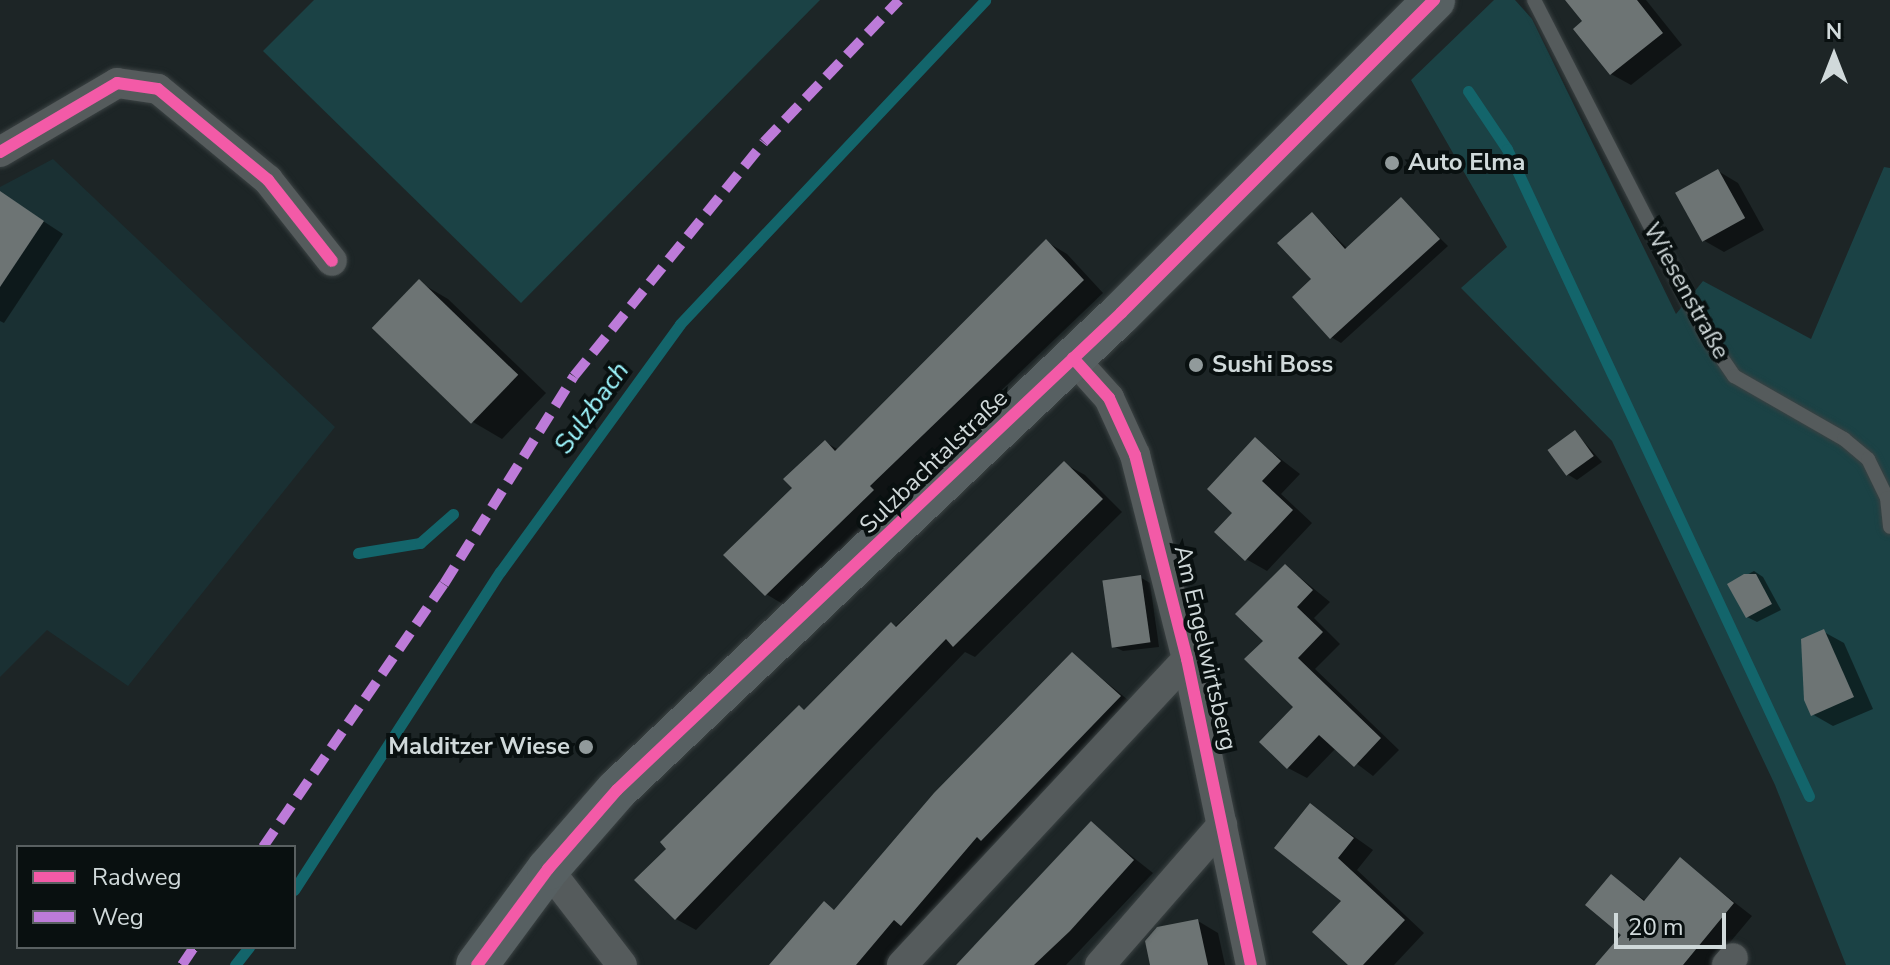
<!DOCTYPE html>
<html>
<head>
<meta charset="utf-8">
<style>
  body { margin:0 }
  #map { position:relative; width:1890px; height:965px; overflow:hidden; background:#1d2526; font-family:"Nunito Sans",sans-serif }
  div>[style] { position:absolute }
  [style*='--x'] { left:calc(var(--x)*1px); top:calc(var(--y)*1px); width:calc(var(--w)*1px); rotate:calc(var(--a)*1deg) }
  .built>* { inset:0; background:#1a3033 }
  .green>* { inset:0; background:#1b4245 }
  .shadow>* { inset:0; background:#0007 }
  .stream>* { height:11px; margin:-5.5px; padding:0 5.5px; transform-origin:5.5px; border-radius:5.5px; background:#13656b }
  .building>* { inset:0; background:#6d7474; transform-origin:0 0 }
  .roads { filter:drop-shadow(0 0 2px #3b4243) drop-shadow(0 0 2px #3b4243) }
  .lane>* { height:14px; margin:-7px; padding:0 7px; transform-origin:7px; border-radius:7px; background:#555b5c }
  .street>* { height:30px; margin:-15px; padding:0 15px; transform-origin:15px; border-radius:15px; background:#555b5c }
  .secondary>* { height:42px; margin:-21px; padding:0 21px; transform-origin:21px; border-radius:21px; background:#576062 }
  .quiet>* { height:10px; margin-top:-5px; transform-origin:0; background:repeating-linear-gradient(90deg,#bd7bd9 0 20px,transparent 0 30px) }
  .cycleway>* { height:12px; margin:-6px; padding:0 6px; transform-origin:6px; border-radius:6px; background:#f35aa7 }
  .dots>* { width:22px; height:22px; translate:-50% -50%; box-sizing:border-box; border:4px solid #091010; border-radius:50% }
  span { translate:-50% -50%; white-space:nowrap; text-align:center; line-height:1.15; -webkit-text-stroke:8px #091010; paint-order:stroke }
  .poi-label { font-size:24px; color:#d0d9da; font-weight:700 }
  .left { translate:0 -50%; text-align:left }
  .right { translate:-100% -50%; text-align:right }
  .street-label { font-size:24px; color:#d0d9da }
  .water-label { font-size:26px; color:#9df6fe; font-style:italic }
  .legend { position:absolute; left:16px; top:845px; width:280px; height:104px; box-sizing:border-box; background:#091010; border:2px solid #596061; margin:0; padding:10px 14px; list-style:none; font-size:24px; color:#d0d9da }
  .legend li { display:flex; align-items:center; gap:16px; height:40px }
  .legend b { width:40px; border:2px solid #596061 }
  .north { position:absolute; left:1794px; top:16px; width:80px; height:80px; -webkit-text-stroke:6px #091010; paint-order:stroke; rotate:0deg; font-size:22px; font-weight:700; line-height:32px; text-align:center; color:#d0d9da }
  .north::after { content:''; display:block; margin:auto; width:28px; height:36px; background:#d0d9da; clip-path:polygon(50% 0,100% 100%,50% 72%,0 100%) }
  .scale { position:absolute; left:1614px; top:913px; width:112px; height:36px; box-sizing:border-box; border:4px solid #d0d9da; border-top:0; padding-left:10px; font-size:24px; line-height:28px; white-space:nowrap; color:#d0d9da; -webkit-text-stroke:6px #091010; paint-order:stroke }
</style>
</head>
<body>
<div id="map">
  <div class="built">
    <div style="clip-path:polygon(53px 159px,335px 427px,128px 686px,47px 630px,0 677px,0 187px)"></div>
  </div>
  <div class="green">
    <div style="clip-path:polygon(314px 0,820px 0,521px 303px,263px 51px)"></div>
    <div style="clip-path:polygon(1494px 0,1515px 0,1532px 19px,1676px 314px,1703px 281px,1811px 339px,1884px 167px,1890px 168px,1890px 965px,1846px 965px,1775px 785px,1612px 441px,1461px 288px,1507px 247px,1411px 80px)"></div>
  </div>
  <div class="shadow">
    <div style="clip-path:polygon(1572px 0,1646px 0,1682px 45px,1631px 85px,1611px 74px)"></div>
    <div style="clip-path:polygon(1718px 171px,1738px 183px,1764px 230px,1724px 252px,1703px 240px)"></div>
    <div style="clip-path:polygon(0 193px,63px 234px,4px 323px,0 321px)"></div>
    <div style="clip-path:polygon(1401px 200px,1448px 246px,1341px 343px,1331px 337px,1314px 280px,1312px 214px,1348px 249px)"></div>
    <div style="clip-path:polygon(1047px 242px,1067px 254px,1103px 293px,889px 498px,893px 502px,786px 606px,766px 594px,794px 488px,825px 442px,839px 450px)"></div>
    <div style="clip-path:polygon(419px 282px,448px 299px,546px 393px,502px 439px,473px 422px)"></div>
    <div style="clip-path:polygon(1575px 432px,1602px 462px,1577px 480px,1567px 474px)"></div>
    <div style="clip-path:polygon(1256px 440px,1300px 474px,1281px 494px,1312px 523px,1267px 571px,1246px 559px,1235px 513px)"></div>
    <div style="clip-path:polygon(1065px 464px,1085px 475px,1122px 512px,975px 657px,965px 652px,696px 930px,676px 919px,806px 712px)"></div>
    <div style="clip-path:polygon(1286px 566px,1330px 602px,1314px 618px,1340px 644px,1315px 669px,1399px 750px,1373px 776px,1336px 748px,1307px 778px,1288px 768px,1296px 707px,1266px 641px)"></div>
    <div style="clip-path:polygon(1754px 571px,1763px 577px,1781px 610px,1757px 622px,1747px 617px,1730px 584px)"></div>
    <div style="clip-path:polygon(1140px 577px,1150px 583px,1159px 647px,1123px 651px,1113px 646px)"></div>
    <div style="clip-path:polygon(1824px 632px,1844px 643px,1873px 709px,1833px 726px,1812px 714px)"></div>
    <div style="clip-path:polygon(1072px 654px,1139px 709px,886px 965px,772px 965px,824px 904px,836px 911px)"></div>
    <div style="clip-path:polygon(1311px 806px,1373px 850px,1357px 870px,1424px 933px,1394px 965px,1351px 965px,1344px 901px)"></div>
    <div style="clip-path:polygon(1091px 824px,1153px 873px,1066px 965px,956px 965px)"></div>
    <div style="clip-path:polygon(1680px 860px,1752px 916px,1711px 965px,1596px 965px,1624px 935px,1611px 876px,1646px 901px)"></div>
    <div style="clip-path:polygon(1198px 921px,1218px 933px,1225px 965px,1152px 965px)"></div>
  </div>
  <div class="stream">
    <div style="--x:1468;--y:91;--w:70;--a:56.1"></div>
    <div style="--x:1507;--y:149;--w:714;--a:64.98"></div>
    <div style="--x:358;--y:553;--w:63;--a:-9.2"></div>
    <div style="--x:420;--y:543;--w:44;--a:-41.3"></div>
    <div style="--x:294;--y:890;--w:379;--a:-57.1"></div>
    <div style="--x:500;--y:572;--w:306;--a:-54"></div>
    <div style="--x:680;--y:324;--w:445;--a:-46.7"></div>
    <div style="--x:235;--y:965;--w:23;--a:-52"></div>
  </div>
  <div class="building">
    <div style="clip-path:polygon(1565px 0,1637px 0,1663px 33px,1610px 75px,1573px 29px,1582px 21px)"></div>
    <div style="left:1718px;top:169px;width:56px;height:49px;rotate:61deg"></div>
    <div style="clip-path:polygon(0 191px,44px 221px,0 287px)"></div>
    <div style="clip-path:polygon(1401px 197px,1440px 239px,1330px 339px,1292px 297px,1311px 279px,1277px 243px,1312px 212px,1345px 249px)"></div>
    <div style="clip-path:polygon(1046px 239px,1084px 280px,870px 486px,874px 490px,765px 596px,723px 555px,792px 488px,783px 479px,825px 440px,835px 451px)"></div>
    <div style="left:419px;top:279px;width:138px;height:68px;rotate:44deg"></div>
    <div style="left:1575px;top:430px;width:32px;height:34px;rotate:54deg"></div>
    <div style="clip-path:polygon(1255px 437px,1281px 461px,1262px 481px,1293px 510px,1245px 561px,1214px 532px,1232px 513px,1207px 489px)"></div>
    <div style="clip-path:polygon(1064px 461px,1103px 499px,953px 647px,946px 639px,675px 920px,634px 880px,666px 849px,660px 842px,799px 705px,804px 710px,891px 622px,896px 627px)"></div>
    <div style="clip-path:polygon(1285px 564px,1313px 590px,1297px 607px,1323px 632px,1298px 658px,1381px 738px,1354px 767px,1319px 735px,1287px 769px,1259px 742px,1293px 707px,1244px 659px,1263px 641px,1235px 614px)"></div>
    <div style="clip-path:polygon(1744px 574px,1756px 574px,1772px 604px,1746px 618px,1727px 584px)"></div>
    <div style="left:1141px;top:575px;width:68px;height:39px;rotate:82deg"></div>
    <div style="clip-path:polygon(1824px 629px,1854px 697px,1811px 716px,1804px 700px,1801px 639px)"></div>
    <div style="clip-path:polygon(1072px 652px,1121px 696px,981px 841px,977px 837px,901px 926px,894px 920px,856px 965px,769px 965px,824px 901px,834px 910px,934px 793px)"></div>
    <div style="clip-path:polygon(1310px 803px,1354px 838px,1338px 858px,1405px 920px,1363px 965px,1348px 965px,1312px 932px,1341px 901px,1274px 848px)"></div>
    <div style="clip-path:polygon(1091px 821px,1134px 860px,1070px 931px,1034px 965px,956px 965px)"></div>
    <div style="clip-path:polygon(1680px 857px,1734px 903px,1683px 965px,1595px 965px,1621px 935px,1585px 905px,1611px 874px,1644px 901px)"></div>
    <div style="clip-path:polygon(1198px 919px,1208px 965px,1150px 965px,1145px 941px,1157px 927px)"></div>
  </div>
  <div class="roads">
    <div class="lane">
      <div style="--x:1534;--y:0;--w:377;--a:62.8"></div>
      <div style="--x:1706;--y:335;--w:50;--a:55.7"></div>
      <div style="--x:1734;--y:376;--w:127;--a:29.8"></div>
      <div style="--x:1844;--y:439;--w:31;--a:40"></div>
      <div style="--x:1868;--y:459;--w:43;--a:64"></div>
      <div style="--x:1887;--y:498;--w:29;--a:84"></div>
    </div>
    <div class="street">
      <div style="--x:0;--y:152;--w:136;--a:-30.5"></div>
      <div style="--x:117;--y:83;--w:41;--a:8.3"></div>
      <div style="--x:158;--y:89;--w:143;--a:39.6"></div>
      <div style="--x:268;--y:180;--w:103;--a:51.7"></div>
      <div style="--x:1073;--y:358;--w:54;--a:48"></div>
      <div style="--x:1109;--y:398;--w:63;--a:65.5"></div>
      <div style="--x:1135;--y:455;--w:211;--a:75.7"></div>
      <div style="--x:1187;--y:659;--w:313;--a:78.2"></div>
      <div style="--x:548;--y:869;--w:121;--a:52.4"></div>
      <div style="--x:902;--y:965;--w:418;--a:-47"></div>
      <div style="--x:1100;--y:965;--w:186;--a:-48.9"></div>
      <div style="--x:1727;--y:965;--w:9;--a:-49"></div>
    </div>
    <div class="secondary">
      <div style="--x:477;--y:965;--w:119;--a:-53.5"></div>
      <div style="--x:548;--y:869;--w:105;--a:-48.9"></div>
      <div style="--x:617;--y:790;--w:694;--a:-43.42"></div>
      <div style="--x:1121;--y:313;--w:443;--a:-45"></div>
    </div>
  </div>
  <div class="quiet">
    <div style="--x:263;--y:847;--w:319;--a:-55.5"></div>
    <div style="--x:444;--y:584;--w:245;--a:-58"></div>
    <div style="--x:574;--y:376;--w:301;--a:-50.9"></div>
    <div style="--x:764;--y:142;--w:196;--a:-46.4"></div>
    <div style="--x:182;--y:965;--w:22;--a:-56"></div>
  </div>
  <div class="cycleway">
    <div style="--x:0;--y:152;--w:136;--a:-30.5"></div>
    <div style="--x:117;--y:83;--w:41;--a:8.3"></div>
    <div style="--x:158;--y:89;--w:143;--a:39.6"></div>
    <div style="--x:268;--y:180;--w:103;--a:51.7"></div>
    <div style="--x:1073;--y:358;--w:54;--a:48"></div>
    <div style="--x:1109;--y:398;--w:63;--a:65.5"></div>
    <div style="--x:1135;--y:455;--w:211;--a:75.7"></div>
    <div style="--x:1187;--y:659;--w:313;--a:78.2"></div>
    <div style="--x:477;--y:965;--w:119;--a:-53.5"></div>
    <div style="--x:548;--y:869;--w:105;--a:-48.9"></div>
    <div style="--x:617;--y:790;--w:694;--a:-43.42"></div>
    <div style="--x:1121;--y:313;--w:443;--a:-45"></div>
  </div>
  <div class="dots">
    <div style="left:1392px;top:163px;background:#919a9b"></div>
    <div style="left:1196px;top:365px;background:#919a9b"></div>
    <div style="left:586px;top:747px;background:#919a9b"></div>
  </div>
  <div class="poi-label">
    <span class="left" style="left:1408px;top:163px">Auto Elma</span>
    <span class="left" style="left:1212px;top:365px">Sushi Boss</span>
    <span class="right" style="left:570px;top:747px">Malditzer Wiese</span>
  </div>
  <div class="street-label">
    <span style="left:1686px;top:291px;rotate:61deg">Wiesenstraße</span>
    <span style="left:934px;top:462px;rotate:-44deg">Sulzbachtalstraße</span>
    <span style="left:1205px;top:648px;rotate:77deg">Am Engelwirtsberg</span>
  </div>
  <div class="water-label">
    <span style="left:592px;top:408px;rotate:-54deg">Sulzbach</span>
  </div>
  <ul class="legend">
  <li><b style="height:10px;background:#f35aa7"></b>Radweg</li>
  <li><b style="height:10px;background:#bd7bd9"></b>Weg</li>
  </ul>
  <div class="north">N</div>
  <div class="scale">20 m</div>
</div>
</body>
</html>
